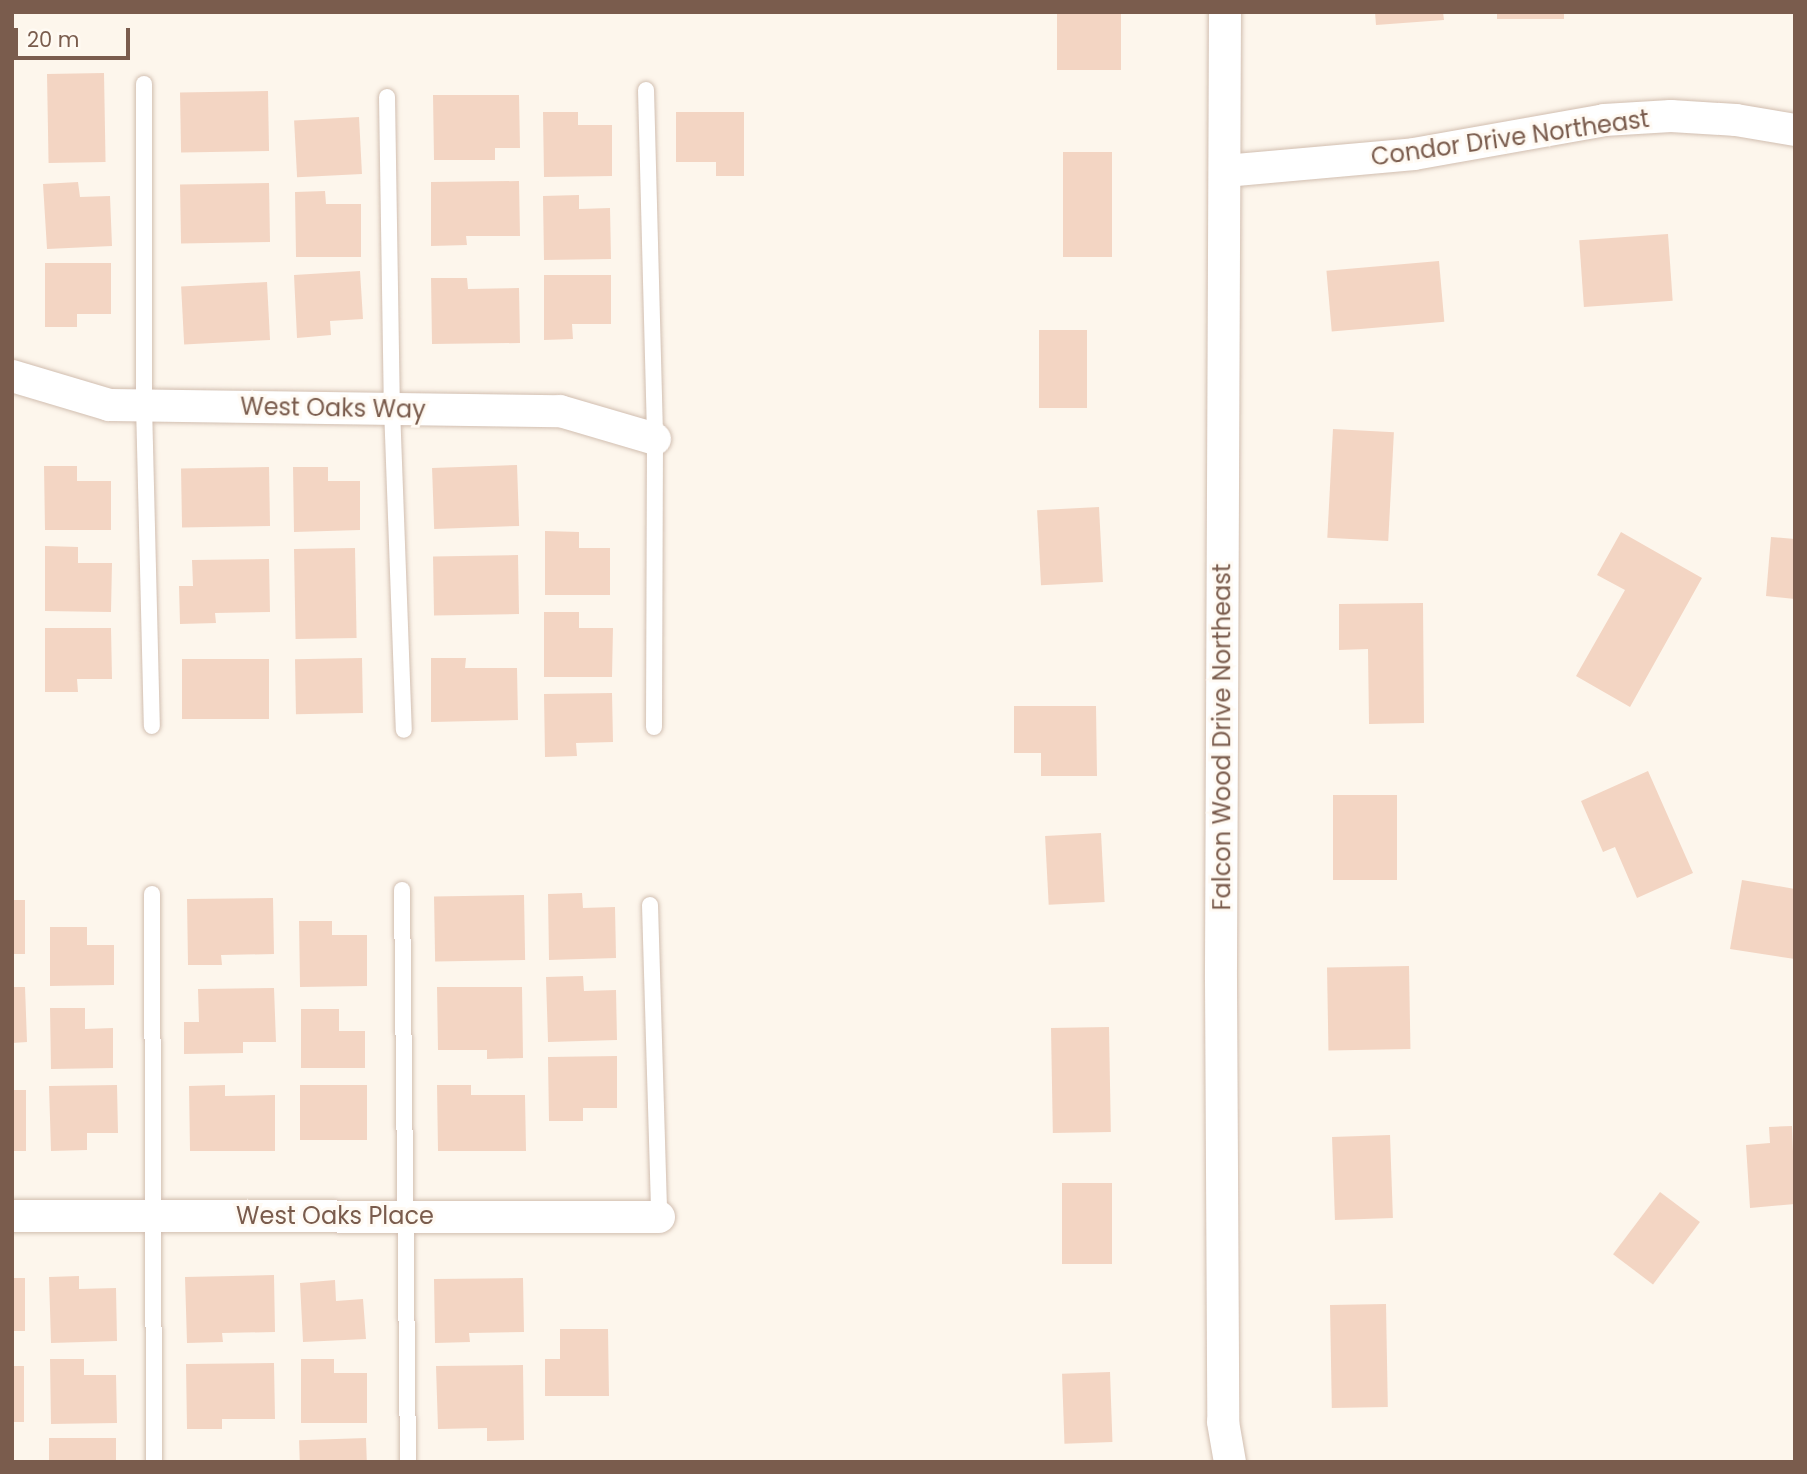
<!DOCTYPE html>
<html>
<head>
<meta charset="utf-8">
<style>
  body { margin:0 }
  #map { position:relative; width:1807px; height:1474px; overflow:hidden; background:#fdf6ec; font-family:Poppins,sans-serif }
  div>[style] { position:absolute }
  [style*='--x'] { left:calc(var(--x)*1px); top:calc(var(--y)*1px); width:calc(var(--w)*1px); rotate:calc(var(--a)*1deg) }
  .building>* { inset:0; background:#f3d5c3; transform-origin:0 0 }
  .roads { filter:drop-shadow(0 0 2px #d1beb0) drop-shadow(0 0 2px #d1beb0) }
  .lane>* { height:16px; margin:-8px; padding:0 8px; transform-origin:8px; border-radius:8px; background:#fff }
  .street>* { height:32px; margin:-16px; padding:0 16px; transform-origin:16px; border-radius:16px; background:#fff }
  span { translate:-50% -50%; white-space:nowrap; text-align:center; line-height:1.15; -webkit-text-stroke:6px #fffaf3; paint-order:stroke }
  .street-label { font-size:24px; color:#7a5c4d }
  .frame { position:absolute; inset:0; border:14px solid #7a5c4d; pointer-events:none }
  .scale { position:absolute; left:14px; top:28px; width:116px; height:32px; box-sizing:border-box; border:4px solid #7a5c4d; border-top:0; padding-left:9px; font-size:21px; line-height:24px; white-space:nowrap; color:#7a5c4d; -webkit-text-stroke:5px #fffaf3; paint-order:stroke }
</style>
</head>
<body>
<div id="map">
  <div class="building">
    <div style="left:1057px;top:12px;width:64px;height:58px"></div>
    <div style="clip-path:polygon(1375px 12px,1443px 12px,1444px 20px,1376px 25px)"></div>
    <div style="left:1497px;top:12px;width:67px;height:7px"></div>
    <div style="left:104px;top:73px;width:89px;height:57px;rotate:89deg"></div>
    <div style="left:268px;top:91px;width:60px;height:88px;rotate:89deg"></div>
    <div style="clip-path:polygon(433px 95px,519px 95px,520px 148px,495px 148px,495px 160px,434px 160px)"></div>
    <div style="clip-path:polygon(543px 112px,578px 112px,578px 125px,612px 125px,612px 176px,544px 177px)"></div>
    <div style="clip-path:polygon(676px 112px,744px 112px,744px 176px,716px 176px,716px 162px,676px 162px)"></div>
    <div style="left:359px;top:117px;width:57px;height:65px;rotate:87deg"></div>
    <div style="left:1063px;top:152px;width:49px;height:105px"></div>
    <div style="clip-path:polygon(519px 181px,520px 236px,466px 236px,467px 245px,431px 246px,431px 182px)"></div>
    <div style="clip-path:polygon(78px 182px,80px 197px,110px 196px,112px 246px,47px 249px,43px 184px)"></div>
    <div style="left:269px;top:183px;width:59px;height:89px;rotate:89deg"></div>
    <div style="clip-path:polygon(325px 191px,326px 204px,361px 204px,361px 257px,296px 257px,295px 192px)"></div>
    <div style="clip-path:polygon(579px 195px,579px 209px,610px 208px,611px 259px,544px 260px,543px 196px)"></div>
    <div style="left:1668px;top:234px;width:67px;height:89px;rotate:86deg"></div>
    <div style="left:1439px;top:261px;width:61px;height:113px;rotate:85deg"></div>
    <div style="clip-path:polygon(45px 263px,111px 263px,111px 314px,77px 314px,77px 327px,45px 327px)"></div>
    <div style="clip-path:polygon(360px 271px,363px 319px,330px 321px,331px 335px,297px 338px,294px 275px)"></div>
    <div style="clip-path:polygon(544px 275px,611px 275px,611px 324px,572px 324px,573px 339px,544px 340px)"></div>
    <div style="clip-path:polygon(431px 278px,467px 278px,468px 289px,519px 288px,520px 343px,432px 344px)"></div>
    <div style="left:267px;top:282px;width:58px;height:86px;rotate:87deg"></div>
    <div style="left:1039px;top:330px;width:48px;height:78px"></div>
    <div style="left:1333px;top:429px;width:61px;height:109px;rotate:3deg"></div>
    <div style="left:517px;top:465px;width:61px;height:85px;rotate:88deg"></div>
    <div style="clip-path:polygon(44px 466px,77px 466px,77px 481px,111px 481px,111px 530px,45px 530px)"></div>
    <div style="left:269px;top:467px;width:59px;height:88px;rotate:89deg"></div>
    <div style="clip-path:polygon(293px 467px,328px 467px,328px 481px,360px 481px,360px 530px,294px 532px)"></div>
    <div style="left:1099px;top:507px;width:75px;height:62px;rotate:87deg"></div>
    <div style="clip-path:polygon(545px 531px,579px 532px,579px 548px,610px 548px,610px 595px,545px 595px)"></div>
    <div style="clip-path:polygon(1621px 532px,1702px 578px,1630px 707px,1576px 676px,1625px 590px,1597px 575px)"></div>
    <div style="clip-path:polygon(1771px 537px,1795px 539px,1795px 599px,1766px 596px)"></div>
    <div style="clip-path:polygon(45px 546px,78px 547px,78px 563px,112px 563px,111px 612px,45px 611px)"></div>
    <div style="left:355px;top:548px;width:90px;height:61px;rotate:89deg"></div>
    <div style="left:518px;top:555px;width:59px;height:85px;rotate:89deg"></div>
    <div style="clip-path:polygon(269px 559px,270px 612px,215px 613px,216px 623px,180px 624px,179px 586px,193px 586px,192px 560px)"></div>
    <div style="clip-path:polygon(1423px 603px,1424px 723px,1369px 724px,1368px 649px,1339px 650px,1339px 604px)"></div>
    <div style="clip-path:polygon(544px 612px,579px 612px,579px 628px,613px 628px,612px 677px,544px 677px)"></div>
    <div style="clip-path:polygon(45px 628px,111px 628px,112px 679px,77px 679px,78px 692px,45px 692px)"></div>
    <div style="left:362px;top:658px;width:55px;height:67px;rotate:89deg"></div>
    <div style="clip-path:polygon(431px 658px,466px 658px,465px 668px,517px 668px,518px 720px,431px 722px)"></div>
    <div style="left:269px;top:659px;width:60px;height:87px;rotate:90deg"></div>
    <div style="clip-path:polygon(612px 693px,613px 742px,576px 743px,577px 756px,545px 757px,544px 694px)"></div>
    <div style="clip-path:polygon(1014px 706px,1096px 706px,1097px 776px,1041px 776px,1041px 753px,1014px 753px)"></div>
    <div style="clip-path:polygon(1648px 771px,1693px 873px,1637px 898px,1615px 847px,1603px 852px,1581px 801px)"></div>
    <div style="left:1333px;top:795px;width:64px;height:85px"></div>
    <div style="left:1101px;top:833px;width:69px;height:56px;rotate:87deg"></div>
    <div style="clip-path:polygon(1742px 880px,1795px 889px,1795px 959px,1730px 949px)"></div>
    <div style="clip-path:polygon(582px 893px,583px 908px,615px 907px,616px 958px,549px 960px,548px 894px)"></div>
    <div style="left:524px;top:895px;width:65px;height:90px;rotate:89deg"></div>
    <div style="clip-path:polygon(273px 898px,274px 954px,221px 955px,222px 965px,188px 965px,187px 899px)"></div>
    <div style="left:12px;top:900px;width:13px;height:54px"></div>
    <div style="clip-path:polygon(299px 921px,332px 921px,332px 935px,367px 935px,367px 986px,300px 987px)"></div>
    <div style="clip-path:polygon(50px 927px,87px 927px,87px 945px,114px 945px,114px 985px,50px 986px)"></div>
    <div style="left:1409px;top:966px;width:83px;height:82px;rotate:89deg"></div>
    <div style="clip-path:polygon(583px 976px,584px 991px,616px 990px,617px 1040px,548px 1042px,546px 977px)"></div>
    <div style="clip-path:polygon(12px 987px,25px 987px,27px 1042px,12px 1043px)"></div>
    <div style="clip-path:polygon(437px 987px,522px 987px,523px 1058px,487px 1059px,487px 1050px,438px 1050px)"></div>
    <div style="clip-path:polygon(274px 988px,276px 1042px,243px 1042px,243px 1053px,184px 1054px,184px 1022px,199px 1022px,198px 989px)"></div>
    <div style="clip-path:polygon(50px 1008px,85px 1008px,85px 1029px,113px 1028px,113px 1068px,51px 1069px)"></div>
    <div style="clip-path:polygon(301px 1009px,339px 1009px,339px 1031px,365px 1031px,365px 1068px,301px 1068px)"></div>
    <div style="left:1109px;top:1027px;width:105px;height:58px;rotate:89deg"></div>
    <div style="clip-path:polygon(617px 1056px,617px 1108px,583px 1108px,583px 1121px,549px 1121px,548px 1057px)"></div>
    <div style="clip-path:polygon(117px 1085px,118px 1133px,87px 1133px,87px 1150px,51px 1151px,49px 1086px)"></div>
    <div style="clip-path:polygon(225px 1085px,225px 1096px,275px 1095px,275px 1151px,190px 1151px,189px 1086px)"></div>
    <div style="left:300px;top:1085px;width:67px;height:55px"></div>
    <div style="clip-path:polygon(437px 1085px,471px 1085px,471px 1095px,525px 1095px,526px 1151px,438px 1151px)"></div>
    <div style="left:12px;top:1090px;width:14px;height:61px"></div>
    <div style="clip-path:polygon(1792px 1126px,1795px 1204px,1750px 1208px,1746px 1145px,1770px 1143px,1769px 1127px)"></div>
    <div style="left:1390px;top:1135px;width:83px;height:58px;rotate:88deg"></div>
    <div style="left:1062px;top:1183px;width:50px;height:81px"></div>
    <div style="left:1660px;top:1192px;width:50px;height:78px;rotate:37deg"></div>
    <div style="clip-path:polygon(274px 1275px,275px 1332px,222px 1333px,223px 1342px,187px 1343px,185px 1277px)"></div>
    <div style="clip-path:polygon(79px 1276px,79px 1289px,116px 1288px,117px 1341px,51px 1343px,49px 1277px)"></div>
    <div style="left:12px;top:1278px;width:13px;height:53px"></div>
    <div style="clip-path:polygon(523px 1278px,524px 1332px,469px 1333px,470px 1342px,435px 1343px,434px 1279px)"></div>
    <div style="clip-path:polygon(335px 1280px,336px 1301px,363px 1299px,366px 1339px,303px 1342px,300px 1283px)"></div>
    <div style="left:1386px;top:1304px;width:103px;height:56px;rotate:89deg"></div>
    <div style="clip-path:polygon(560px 1329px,608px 1329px,609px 1396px,545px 1396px,545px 1359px,560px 1359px)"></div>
    <div style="clip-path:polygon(50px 1359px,84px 1359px,84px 1375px,116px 1375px,117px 1423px,51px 1424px)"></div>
    <div style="clip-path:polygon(301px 1359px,334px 1359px,334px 1373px,367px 1373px,367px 1423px,301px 1423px)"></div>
    <div style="clip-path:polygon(274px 1363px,275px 1419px,222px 1419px,222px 1429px,187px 1429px,186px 1364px)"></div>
    <div style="clip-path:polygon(523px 1365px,524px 1440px,487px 1441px,487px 1428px,438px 1429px,436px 1366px)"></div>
    <div style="left:12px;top:1366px;width:12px;height:56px"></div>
    <div style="left:1110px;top:1372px;width:70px;height:48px;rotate:88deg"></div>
    <div style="left:116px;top:1438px;width:24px;height:67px;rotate:90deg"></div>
    <div style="left:366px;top:1438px;width:24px;height:67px;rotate:88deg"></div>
  </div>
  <div class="roads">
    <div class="lane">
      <div style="--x:144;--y:84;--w:321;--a:90"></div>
      <div style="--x:144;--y:405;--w:321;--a:88.6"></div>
      <div style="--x:646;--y:90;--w:349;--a:88.5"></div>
      <div style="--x:655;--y:439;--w:288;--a:90.2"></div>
      <div style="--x:387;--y:97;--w:311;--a:89.1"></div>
      <div style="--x:392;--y:408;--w:322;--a:87.9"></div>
      <div style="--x:402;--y:890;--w:572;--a:89.4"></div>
      <div style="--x:152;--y:894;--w:568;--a:89.8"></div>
      <div style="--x:650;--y:905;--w:312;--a:88.3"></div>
    </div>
    <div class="street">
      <div style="--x:1225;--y:12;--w:968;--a:90.24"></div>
      <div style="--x:1221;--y:980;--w:442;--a:89.7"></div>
      <div style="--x:1223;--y:1422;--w:41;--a:80.1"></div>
      <div style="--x:1225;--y:171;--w:190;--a:-5.1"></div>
      <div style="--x:1414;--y:154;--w:193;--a:-10.1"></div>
      <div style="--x:1604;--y:120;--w:67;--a:-3.4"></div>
      <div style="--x:1671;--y:116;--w:65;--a:3.5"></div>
      <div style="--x:1736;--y:120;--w:60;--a:9.6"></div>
      <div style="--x:12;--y:376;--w:101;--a:16.6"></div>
      <div style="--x:109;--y:405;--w:451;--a:0.8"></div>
      <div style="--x:560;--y:411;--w:99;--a:16.4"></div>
      <div style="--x:12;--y:1216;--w:647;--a:0.09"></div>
    </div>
  </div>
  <div class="street-label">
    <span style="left:1510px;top:138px;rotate:-8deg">Condor Drive Northeast</span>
    <span style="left:333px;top:408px;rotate:1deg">West Oaks Way</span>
    <span style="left:1222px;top:737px;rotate:-90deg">Falcon Wood Drive Northeast</span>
    <span style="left:335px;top:1216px">West Oaks Place</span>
  </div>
  <div class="frame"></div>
  <div class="scale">20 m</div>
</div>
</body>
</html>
